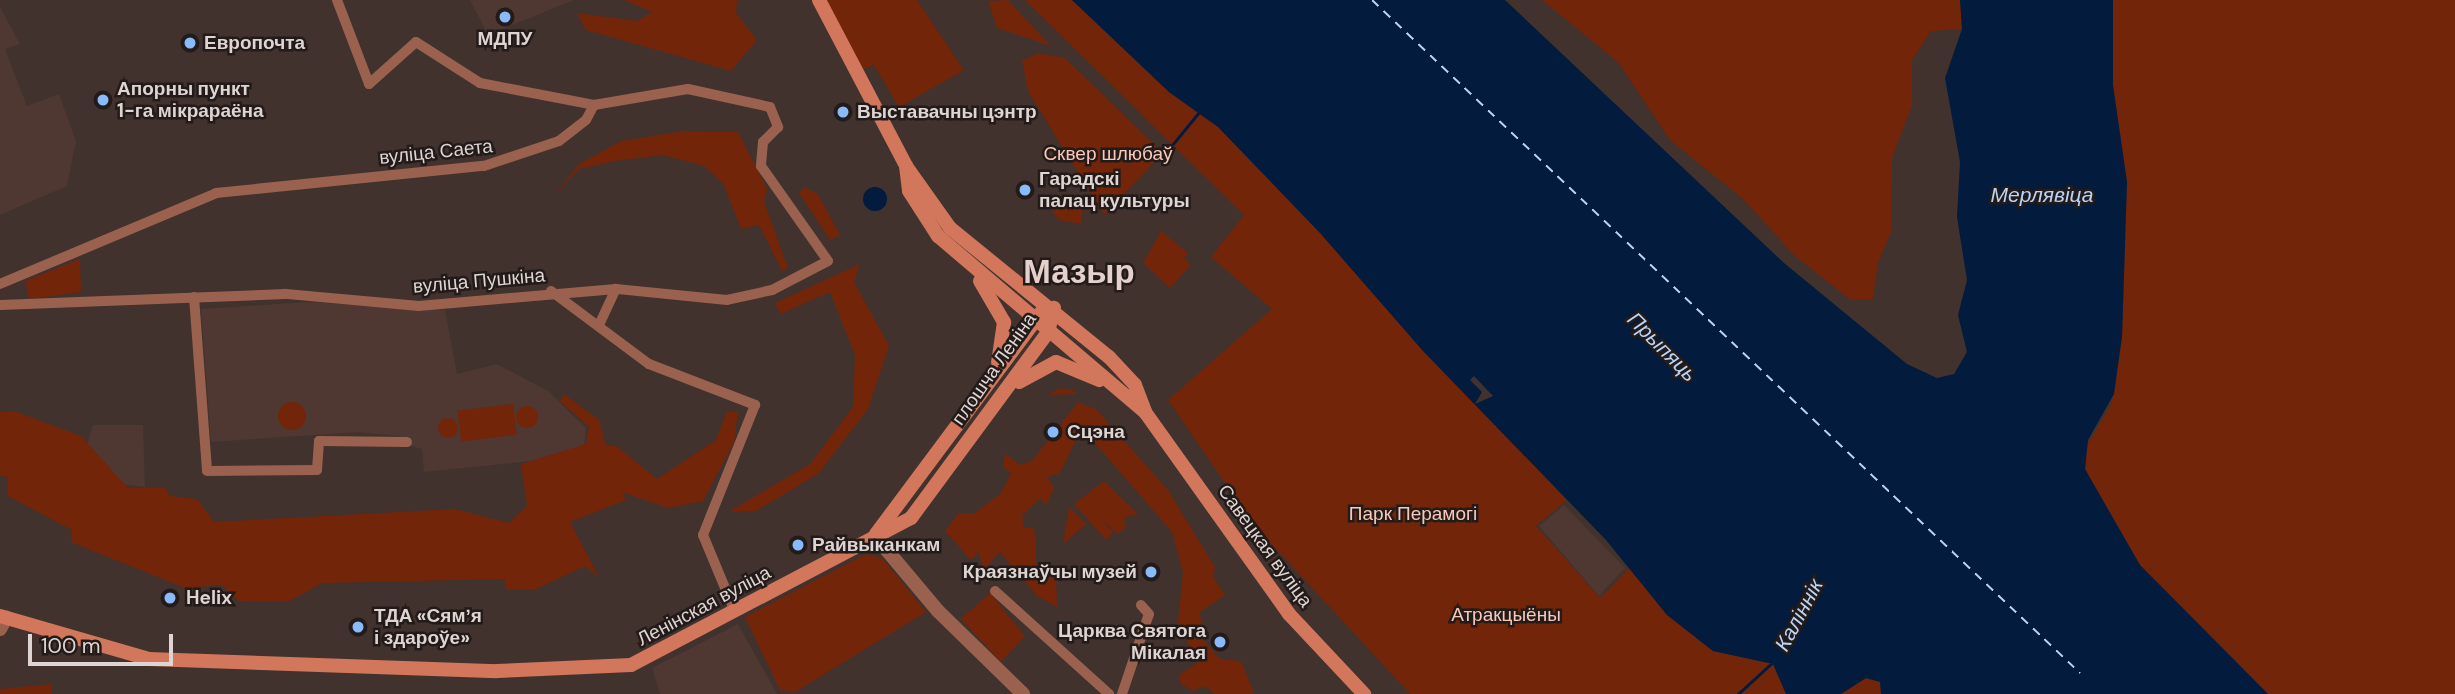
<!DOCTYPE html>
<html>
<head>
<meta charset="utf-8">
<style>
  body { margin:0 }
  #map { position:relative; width:2455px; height:694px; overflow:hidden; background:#41322d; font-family:"DM Sans",sans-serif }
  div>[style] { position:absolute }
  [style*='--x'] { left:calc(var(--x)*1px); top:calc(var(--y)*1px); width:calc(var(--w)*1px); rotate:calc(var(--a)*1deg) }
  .built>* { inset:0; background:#4e3831 }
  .green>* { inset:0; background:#732509; transform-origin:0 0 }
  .round { border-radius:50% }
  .water>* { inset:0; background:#031b3c }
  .pier>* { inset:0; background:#41322d }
  .stream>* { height:2.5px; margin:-1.25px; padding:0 1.25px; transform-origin:1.25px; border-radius:1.25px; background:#031b3c }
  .ferry>* { height:2px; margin-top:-1px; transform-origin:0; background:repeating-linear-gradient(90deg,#b9d4f9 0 9px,transparent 0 16px) }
  .minor>* { height:10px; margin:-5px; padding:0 5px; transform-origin:5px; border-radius:5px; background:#9a614f }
  .tertiary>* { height:14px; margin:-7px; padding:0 7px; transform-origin:7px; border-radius:7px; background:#9a614f }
  .secondary>* { height:14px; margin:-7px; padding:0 7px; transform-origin:7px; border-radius:7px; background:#d2775b }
  .dots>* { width:19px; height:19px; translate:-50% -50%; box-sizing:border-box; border:4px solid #221b19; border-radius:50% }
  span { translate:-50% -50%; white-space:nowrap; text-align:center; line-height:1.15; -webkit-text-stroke:5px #221b19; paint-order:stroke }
  .poi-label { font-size:19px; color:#ded4d1; font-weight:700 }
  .left { translate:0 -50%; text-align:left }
  .right { translate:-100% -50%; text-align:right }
  .street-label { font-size:19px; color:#ded4d1 }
  .park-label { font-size:19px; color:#f9c8b9 }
  .water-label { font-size:21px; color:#b9d4f9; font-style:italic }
  .town-label { font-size:33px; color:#e5d1cb; font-weight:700 }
  .scale { position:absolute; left:28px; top:634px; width:145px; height:32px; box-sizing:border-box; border:4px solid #ded4d1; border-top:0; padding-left:9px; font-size:21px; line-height:24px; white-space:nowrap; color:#ded4d1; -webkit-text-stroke:5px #221b19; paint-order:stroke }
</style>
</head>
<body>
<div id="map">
  <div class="built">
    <div style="clip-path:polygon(470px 0,574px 0,488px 35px)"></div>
    <div style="clip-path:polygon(0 7px,20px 44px,5px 49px,27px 106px,59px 94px,76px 141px,67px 186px,0 215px)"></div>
    <div style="clip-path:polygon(309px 302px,445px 310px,457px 374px,497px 364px,548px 391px,586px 428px,583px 456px,424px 472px,422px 449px,407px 445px,406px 437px,359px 432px,211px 442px,201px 309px)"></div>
    <div style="clip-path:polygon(93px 425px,143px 425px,145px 487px,101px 482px,81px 464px)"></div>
    <div style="clip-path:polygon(1564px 505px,1625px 568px,1599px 596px,1539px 526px)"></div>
    <div style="clip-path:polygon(738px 624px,777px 694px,660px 694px,652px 668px)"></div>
  </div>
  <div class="green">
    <div style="clip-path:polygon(624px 0,737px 0,736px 13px,757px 40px,731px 71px,586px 30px,577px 13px,637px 21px,652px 12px)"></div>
    <div style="clip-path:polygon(824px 0,917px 0,964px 70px,899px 107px,874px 65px,863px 69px)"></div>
    <div style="clip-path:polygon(1008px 0,1051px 46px,997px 28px,988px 1px)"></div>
    <div style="clip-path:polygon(1025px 0,1072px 0,1169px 92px,1218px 127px,1320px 233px,1567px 500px,1536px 526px,1600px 598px,1630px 567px,1667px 615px,1713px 651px,1773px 664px,1786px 694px,1410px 694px,1254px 525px,1168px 400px,1272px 309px,1211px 257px,1244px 215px)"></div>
    <div style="clip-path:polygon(1542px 0,1960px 0,1962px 29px,1931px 31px,1912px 60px,1912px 105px,1892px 158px,1891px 232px,1878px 263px,1873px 299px,1851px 300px,1795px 256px,1742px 198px,1670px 140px,1618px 62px)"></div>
    <div style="clip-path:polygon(2113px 0,2455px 0,2455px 694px,2268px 694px,2140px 565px,2087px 475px,2085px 449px,2112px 403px,2122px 337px,2127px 182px,2113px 85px)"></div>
    <div style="clip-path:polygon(1038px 53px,1065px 58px,1163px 153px,1104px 215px,1028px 91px,1022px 61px)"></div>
    <div style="clip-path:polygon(684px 131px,738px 132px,767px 189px,764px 202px,788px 268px,782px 271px,759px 225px,741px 229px,723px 183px,704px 166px,663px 155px,615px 161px,579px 169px,554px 196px,579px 164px,621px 141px)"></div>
    <div style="clip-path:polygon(804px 187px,818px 194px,840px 235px,830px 240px,799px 193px)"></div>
    <div style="clip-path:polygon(1069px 202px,1083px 208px,1081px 224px,1059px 220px,1052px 211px)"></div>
    <div style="clip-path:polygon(1161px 231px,1188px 253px,1184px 258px,1191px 265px,1170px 288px,1143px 263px)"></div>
    <div style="clip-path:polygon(80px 259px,81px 292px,29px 299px,25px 281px)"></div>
    <div style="clip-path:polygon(860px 264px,854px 282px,889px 346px,868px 409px,819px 473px,756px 511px,730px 511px,810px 464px,853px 407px,855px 355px,830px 292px,780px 314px,775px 303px)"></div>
    <div style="clip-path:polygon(1060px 388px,1073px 390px,1078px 394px,1047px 395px)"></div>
    <div style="clip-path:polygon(564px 394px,599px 420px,606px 446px,616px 446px,657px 479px,716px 440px,727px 411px,738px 412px,734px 442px,703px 501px,668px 508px,622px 492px,626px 500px,570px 522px,599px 577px,585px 566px,536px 589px,507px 590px,504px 579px,322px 583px,288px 602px,239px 601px,222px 585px,185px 588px,71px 542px,72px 530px,8px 496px,8px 477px,0 476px,0 412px,14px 411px,81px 436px,128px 488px,165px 488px,170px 496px,197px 499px,214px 522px,455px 509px,509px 523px,527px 506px,521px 464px,586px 444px,589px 427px,560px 401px)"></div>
    <div style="clip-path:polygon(1078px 402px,1096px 409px,1168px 490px,1215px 567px,1213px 577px,1225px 595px,1200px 612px,1203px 640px,1220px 659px,1241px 661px,1254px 694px,1215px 694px,1204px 686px,1193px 691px,1181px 684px,1179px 675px,1197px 663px,1178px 622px,1183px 572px,1172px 532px,1094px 442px,1095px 432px,1077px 438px,1060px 473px,1047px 477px,1054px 488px,1046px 506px,1041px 498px,1022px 515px,1024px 528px,1033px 528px,1036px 539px,1036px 563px,1056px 574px,1057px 607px,1037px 596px,1000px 552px,983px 571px,979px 552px,971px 560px,945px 531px,959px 513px,975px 513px,1001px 493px,1011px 473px,1003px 467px,1005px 453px,1020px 465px,1032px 461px)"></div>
    <div class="round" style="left:278px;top:402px;width:28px;height:28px"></div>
    <div style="left:513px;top:404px;width:31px;height:56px;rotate:83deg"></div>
    <div class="round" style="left:516px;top:406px;width:22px;height:22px"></div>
    <div class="round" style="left:438px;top:418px;width:20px;height:20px"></div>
    <div style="clip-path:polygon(1104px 481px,1138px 514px,1123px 518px,1127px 526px,1118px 534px,1099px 516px,1113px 532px,1106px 540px,1074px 504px)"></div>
    <div style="clip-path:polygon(1069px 507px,1086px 524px,1063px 544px)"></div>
    <div style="clip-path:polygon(866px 554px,882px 558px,926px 612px,795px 692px,780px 690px,745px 617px)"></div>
    <div style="clip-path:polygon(990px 593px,1025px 636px,1001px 662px,961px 619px)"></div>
    <div style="clip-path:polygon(1866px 678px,1880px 682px,1881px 694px,1841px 694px)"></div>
    <div style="clip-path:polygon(51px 684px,51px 694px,0 694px,0 689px)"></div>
  </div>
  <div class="water">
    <div style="clip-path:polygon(1072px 0,1505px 0,1784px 263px,1907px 364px,1937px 378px,1954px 374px,1967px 352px,1958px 315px,1967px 280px,1957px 217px,1960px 162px,1945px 78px,1962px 29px,1960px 0,2113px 0,2113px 85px,2127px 182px,2122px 337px,2114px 394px,2088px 440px,2085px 469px,2140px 565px,2268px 694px,1881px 694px,1880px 682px,1866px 678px,1841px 694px,1786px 694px,1773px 664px,1713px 651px,1667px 615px,1606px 540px,1423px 351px,1320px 233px,1218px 127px,1169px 92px)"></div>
    <div class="round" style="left:863px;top:187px;width:24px;height:24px"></div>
  </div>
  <div class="pier">
    <div style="clip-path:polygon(1474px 376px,1493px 396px,1475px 404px,1482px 392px,1470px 380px)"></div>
  </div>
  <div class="stream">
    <div style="--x:1173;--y:144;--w:43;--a:-50.7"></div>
    <div style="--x:1738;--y:694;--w:49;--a:-42.5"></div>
  </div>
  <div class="ferry">
    <div style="--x:1372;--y:0;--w:977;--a:43.55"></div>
  </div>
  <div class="minor">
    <div style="--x:337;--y:0;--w:90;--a:69.1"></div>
    <div style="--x:369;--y:84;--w:63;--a:-41.8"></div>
    <div style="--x:416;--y:42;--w:76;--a:32.6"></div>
    <div style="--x:480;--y:83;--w:116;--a:10.9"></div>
    <div style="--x:0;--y:284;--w:234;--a:-22.8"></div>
    <div style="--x:216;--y:193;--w:269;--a:-5.8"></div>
    <div style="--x:484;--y:166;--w:79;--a:-18.4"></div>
    <div style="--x:559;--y:141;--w:34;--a:-38"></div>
    <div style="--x:586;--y:120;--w:17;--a:-62"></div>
    <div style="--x:594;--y:105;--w:95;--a:-9.7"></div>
    <div style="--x:688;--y:89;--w:84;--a:12.4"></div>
    <div style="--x:770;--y:107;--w:22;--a:68"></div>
    <div style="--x:778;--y:127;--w:21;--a:135"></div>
    <div style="--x:763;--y:142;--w:24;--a:95"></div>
    <div style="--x:761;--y:166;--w:116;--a:54.8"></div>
    <div style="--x:828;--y:261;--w:63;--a:152.6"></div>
    <div style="--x:772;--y:290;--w:46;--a:167.5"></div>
    <div style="--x:727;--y:300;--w:112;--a:-174.3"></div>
    <div style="--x:616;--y:289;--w:198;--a:175.1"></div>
    <div style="--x:419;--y:306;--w:134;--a:-174.8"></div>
    <div style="--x:286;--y:294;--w:286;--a:177.8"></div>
    <div style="--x:551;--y:291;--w:122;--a:36.7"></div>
    <div style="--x:649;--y:364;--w:114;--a:21.1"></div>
    <div style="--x:755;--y:405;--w:140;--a:111.8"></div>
    <div style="--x:703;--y:535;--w:83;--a:67.4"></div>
    <div style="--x:194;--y:297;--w:174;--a:85.7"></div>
    <div style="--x:207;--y:471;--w:110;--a:-0.5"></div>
    <div style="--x:317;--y:470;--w:29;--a:-86"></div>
    <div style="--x:319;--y:441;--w:88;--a:0.7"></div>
    <div style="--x:599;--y:325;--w:40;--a:-65"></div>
    <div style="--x:995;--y:591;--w:154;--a:42.1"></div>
    <div style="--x:1122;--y:694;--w:84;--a:-71.4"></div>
    <div style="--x:1149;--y:614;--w:12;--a:-132"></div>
  </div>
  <div class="tertiary">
    <div style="--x:875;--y:536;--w:98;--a:50"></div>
    <div style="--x:938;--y:611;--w:119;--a:44.3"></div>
    <div style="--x:0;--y:629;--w:13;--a:-61"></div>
  </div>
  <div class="secondary">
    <div style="--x:819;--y:0;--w:187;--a:62.3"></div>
    <div style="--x:906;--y:166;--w:76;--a:54.6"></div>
    <div style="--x:950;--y:228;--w:205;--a:39.1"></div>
    <div style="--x:1109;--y:357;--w:38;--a:47"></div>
    <div style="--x:1135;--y:385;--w:28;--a:69"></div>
    <div style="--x:906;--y:166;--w:25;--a:83"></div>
    <div style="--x:909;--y:191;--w:54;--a:57.2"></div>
    <div style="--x:938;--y:236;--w:272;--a:40.4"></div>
    <div style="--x:1145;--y:412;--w:248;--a:54.5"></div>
    <div style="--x:1289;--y:614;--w:110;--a:46.8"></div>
    <div style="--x:980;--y:281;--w:48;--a:59.7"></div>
    <div style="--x:1004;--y:322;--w:41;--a:98.3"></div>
    <div style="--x:1019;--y:382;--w:42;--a:-28.4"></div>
    <div style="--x:1056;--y:362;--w:47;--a:22.7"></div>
    <div style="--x:876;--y:534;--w:279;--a:-53.3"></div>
    <div style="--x:0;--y:616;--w:155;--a:16.1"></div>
    <div style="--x:149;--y:659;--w:348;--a:2"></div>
    <div style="--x:497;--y:671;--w:134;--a:-2.6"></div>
    <div style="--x:631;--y:665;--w:316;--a:-27.7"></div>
    <div style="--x:911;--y:518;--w:231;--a:-53.6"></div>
    <div style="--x:1048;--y:332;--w:25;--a:-76"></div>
  </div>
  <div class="dots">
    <div style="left:505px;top:17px;background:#89bafc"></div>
    <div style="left:190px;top:43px;background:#89bafc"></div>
    <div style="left:103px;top:100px;background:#89bafc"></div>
    <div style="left:843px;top:112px;background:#89bafc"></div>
    <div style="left:1025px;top:190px;background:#89bafc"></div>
    <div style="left:1053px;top:432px;background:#89bafc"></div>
    <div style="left:798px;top:545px;background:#89bafc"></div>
    <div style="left:1151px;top:572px;background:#89bafc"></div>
    <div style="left:170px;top:598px;background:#89bafc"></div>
    <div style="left:358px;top:627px;background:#89bafc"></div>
    <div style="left:1220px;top:642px;background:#89bafc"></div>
  </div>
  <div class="poi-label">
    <span style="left:505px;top:39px">МДПУ</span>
    <span class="left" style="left:204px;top:43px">Европочта</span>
    <span class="left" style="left:117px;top:100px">Апорны пункт<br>1-га мікрараёна</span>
    <span class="left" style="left:857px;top:112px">Выставачны цэнтр</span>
    <span class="left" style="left:1039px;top:190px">Гарадскі<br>палац культуры</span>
    <span class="left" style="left:1067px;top:432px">Сцэна</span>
    <span class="left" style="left:812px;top:545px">Райвыканкам</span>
    <span class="right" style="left:1137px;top:572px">Краязнаўчы музей</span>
    <span class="left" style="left:186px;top:598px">Helix</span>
    <span class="left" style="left:374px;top:627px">ТДА «Сямʼя<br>і здароўе»</span>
    <span class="right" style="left:1206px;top:642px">Царква Святога<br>Мікалая</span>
  </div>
  <div class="street-label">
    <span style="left:436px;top:152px;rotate:-6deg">вуліца Саета</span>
    <span style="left:479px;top:281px;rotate:-5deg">вуліца Пушкіна</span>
    <span style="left:994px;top:369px;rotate:-55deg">плошча Леніна</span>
    <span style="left:1265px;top:546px;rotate:54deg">Савецкая вуліца</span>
    <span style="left:704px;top:606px;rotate:-28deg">Ленінская вуліца</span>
  </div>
  <div class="park-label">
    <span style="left:1108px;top:154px">Сквер шлюбаў</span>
    <span style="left:1413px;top:514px">Парк Перамогі</span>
    <span style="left:1506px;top:615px">Атракцыёны</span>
  </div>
  <div class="water-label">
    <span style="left:2042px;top:195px">Мерлявіца</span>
    <span style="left:1662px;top:347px;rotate:45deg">Прыпяць</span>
    <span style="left:1799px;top:615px;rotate:-62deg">Каліннік</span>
  </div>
  <div class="town-label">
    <span style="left:1079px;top:272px">Мазыр</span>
  </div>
  <div class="scale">100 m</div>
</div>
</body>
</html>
